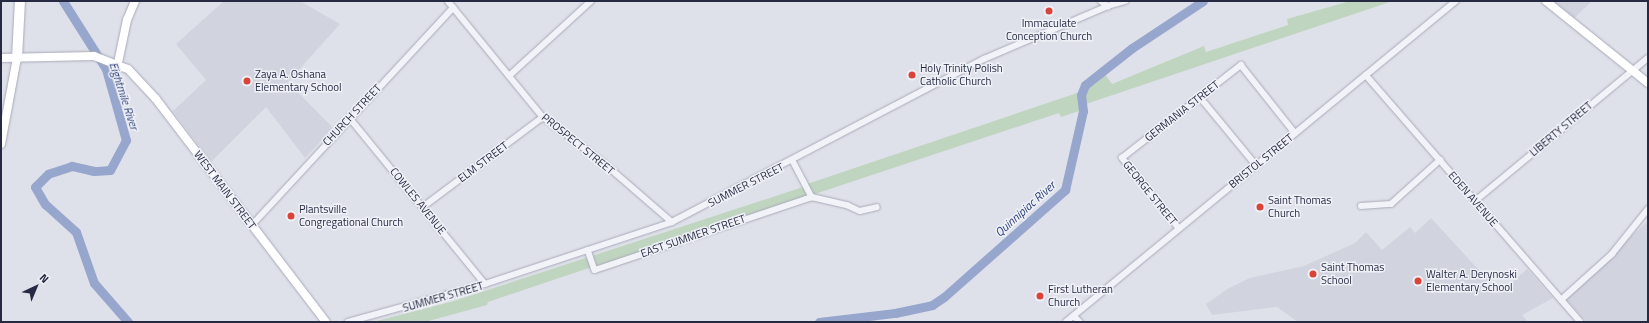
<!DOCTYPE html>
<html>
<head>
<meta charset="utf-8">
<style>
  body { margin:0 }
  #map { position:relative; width:1649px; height:323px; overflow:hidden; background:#dfe1ea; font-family:"Titillium Web",sans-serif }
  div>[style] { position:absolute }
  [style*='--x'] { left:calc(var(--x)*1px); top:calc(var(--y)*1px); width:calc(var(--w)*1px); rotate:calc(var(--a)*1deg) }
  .built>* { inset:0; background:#d1d3df }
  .green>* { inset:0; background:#c0d5c0 }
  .river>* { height:9px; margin:-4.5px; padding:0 4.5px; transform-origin:4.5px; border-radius:4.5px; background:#97a6cd }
  .roads { filter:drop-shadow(0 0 1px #a8aab8) drop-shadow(0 0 1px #a8aab8) }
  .street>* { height:5.5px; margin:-2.75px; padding:0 2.75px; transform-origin:2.75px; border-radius:2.75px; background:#f2f3f8 }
  .secondary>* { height:8px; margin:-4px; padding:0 4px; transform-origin:4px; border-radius:4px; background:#fff }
  .highway>* { height:10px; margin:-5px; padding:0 5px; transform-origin:5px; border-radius:5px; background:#fff }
  .dots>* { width:11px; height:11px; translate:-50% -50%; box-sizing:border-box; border:2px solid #eff1f7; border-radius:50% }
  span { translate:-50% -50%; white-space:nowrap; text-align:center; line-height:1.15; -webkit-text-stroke:3px #eff1f7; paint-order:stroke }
  .poi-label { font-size:11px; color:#262b43 }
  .left { translate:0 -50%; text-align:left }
  .street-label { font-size:11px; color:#262b43 }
  .water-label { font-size:12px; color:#2d3f7b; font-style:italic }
  .frame { position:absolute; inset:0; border:2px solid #262b43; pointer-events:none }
  .north { position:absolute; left:16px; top:267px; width:40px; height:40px; -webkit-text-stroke:3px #eff1f7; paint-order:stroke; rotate:44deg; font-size:11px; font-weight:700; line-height:16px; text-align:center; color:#262b43 }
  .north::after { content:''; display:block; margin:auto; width:14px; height:18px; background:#262b43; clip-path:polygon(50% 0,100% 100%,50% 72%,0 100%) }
</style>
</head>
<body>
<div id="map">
  <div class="built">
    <div style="clip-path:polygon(224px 1px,300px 1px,340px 24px,288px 82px,333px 128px,305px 158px,266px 107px,211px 162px,173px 111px,206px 80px,176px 44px)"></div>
    <div style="clip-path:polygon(1554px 1px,1592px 1px,1574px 18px)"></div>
    <div style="clip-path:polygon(1431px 218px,1500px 293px,1527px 269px,1553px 298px,1522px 315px,1528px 322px,1298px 322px,1277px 307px,1212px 315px,1206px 304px,1229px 288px,1250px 278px,1304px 266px,1355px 243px,1366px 232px,1382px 250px,1410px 227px,1415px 233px)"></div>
    <div style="clip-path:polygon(1648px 221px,1648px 322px,1587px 322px,1564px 297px)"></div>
  </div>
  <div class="green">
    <div style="clip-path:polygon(1350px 1px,1393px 1px,1098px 100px,1083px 105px,1082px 110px,1061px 117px,1059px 113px,812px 195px,807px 184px,1086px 90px,1085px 86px,1095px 78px,1098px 81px,1105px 74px,1112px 84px,1204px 46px,1206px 52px,1288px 25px,1287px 19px)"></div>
    <div style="clip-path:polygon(803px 187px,808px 196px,593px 269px,592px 267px,488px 302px,487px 305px,425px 322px,373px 322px,454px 301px)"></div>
  </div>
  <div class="river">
    <div style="--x:63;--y:1;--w:80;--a:57.7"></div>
    <div style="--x:106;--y:69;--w:74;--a:74.3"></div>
    <div style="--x:126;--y:140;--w:34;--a:118"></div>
    <div style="--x:110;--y:170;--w:16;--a:176"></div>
    <div style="--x:94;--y:171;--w:23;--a:-167"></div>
    <div style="--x:72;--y:166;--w:25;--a:162"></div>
    <div style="--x:48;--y:174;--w:18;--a:135"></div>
    <div style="--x:35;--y:187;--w:20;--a:60"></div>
    <div style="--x:45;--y:204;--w:42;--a:42.1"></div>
    <div style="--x:76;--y:232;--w:54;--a:70.6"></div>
    <div style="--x:94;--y:283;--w:52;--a:48.9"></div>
    <div style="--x:819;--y:322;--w:77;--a:-6.8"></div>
    <div style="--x:895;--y:313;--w:38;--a:-12"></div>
    <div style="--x:932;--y:305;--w:14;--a:-34"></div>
    <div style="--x:944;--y:297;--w:162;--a:-41.5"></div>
    <div style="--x:1065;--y:190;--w:81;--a:-77.2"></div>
    <div style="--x:1083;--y:111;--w:16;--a:-97"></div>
    <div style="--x:1081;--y:95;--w:11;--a:-68"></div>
    <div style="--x:1085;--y:85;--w:60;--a:-38.2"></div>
    <div style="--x:1132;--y:48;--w:85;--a:-33.5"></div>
  </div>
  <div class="roads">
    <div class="street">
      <div style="--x:448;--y:1;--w:150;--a:50.7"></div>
      <div style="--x:543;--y:117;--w:76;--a:37"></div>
      <div style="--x:604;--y:163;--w:90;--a:40.9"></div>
      <div style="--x:1101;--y:1;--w:9;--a:36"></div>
      <div style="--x:1366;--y:75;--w:327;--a:49"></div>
      <div style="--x:509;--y:76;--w:111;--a:-42.4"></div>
      <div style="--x:1200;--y:97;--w:88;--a:50.5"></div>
      <div style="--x:349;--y:117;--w:215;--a:50.8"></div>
      <div style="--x:793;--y:161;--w:41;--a:62.2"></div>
      <div style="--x:1475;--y:201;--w:224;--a:-39.6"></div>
      <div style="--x:1361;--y:206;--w:30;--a:-4"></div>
      <div style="--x:1391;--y:204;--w:66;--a:-41.9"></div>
      <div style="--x:423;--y:207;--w:150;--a:-36.9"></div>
      <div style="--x:252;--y:225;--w:296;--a:-47.2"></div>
      <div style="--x:1179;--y:229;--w:91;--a:-128.8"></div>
      <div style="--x:1122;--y:158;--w:151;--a:-38"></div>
      <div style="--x:1241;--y:65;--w:87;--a:51.5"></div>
      <div style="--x:588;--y:250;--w:21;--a:71"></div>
      <div style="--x:595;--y:270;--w:229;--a:-18.6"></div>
      <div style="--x:812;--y:197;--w:36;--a:13"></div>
      <div style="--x:847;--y:205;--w:14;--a:25"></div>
      <div style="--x:860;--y:211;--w:17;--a:-13"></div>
      <div style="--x:1561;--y:300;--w:69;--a:-42"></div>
      <div style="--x:1612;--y:254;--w:58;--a:-51.3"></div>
      <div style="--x:1074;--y:316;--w:8;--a:45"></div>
      <div style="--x:348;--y:322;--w:142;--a:-15.5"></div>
      <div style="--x:485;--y:284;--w:197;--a:-18.3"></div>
      <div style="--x:672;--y:222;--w:352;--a:-27.6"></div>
      <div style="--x:984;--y:59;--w:135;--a:-23.1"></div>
      <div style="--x:1108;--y:6;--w:18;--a:-16"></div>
      <div style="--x:1066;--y:322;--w:505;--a:-39.46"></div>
    </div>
    <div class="secondary">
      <div style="--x:1546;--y:1;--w:131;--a:38.8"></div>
      <div style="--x:1;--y:58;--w:93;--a:-1.2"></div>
      <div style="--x:94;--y:56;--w:36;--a:21"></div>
      <div style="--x:128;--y:69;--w:41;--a:47"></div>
      <div style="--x:156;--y:99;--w:280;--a:52.7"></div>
      <div style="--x:118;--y:63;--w:44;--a:-78.2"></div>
      <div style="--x:127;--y:20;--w:21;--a:-67"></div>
      <div style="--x:1;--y:144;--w:87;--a:-79.5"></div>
    </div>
    <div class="highway">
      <div style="--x:17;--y:58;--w:57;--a:-87"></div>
    </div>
  </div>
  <div class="dots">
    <div style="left:1049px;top:11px;background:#db4238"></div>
    <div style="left:912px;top:75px;background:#db4238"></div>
    <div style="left:247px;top:81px;background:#db4238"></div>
    <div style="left:1260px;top:207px;background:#db4238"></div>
    <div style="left:291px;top:216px;background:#db4238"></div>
    <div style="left:1313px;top:274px;background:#db4238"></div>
    <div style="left:1418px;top:281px;background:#db4238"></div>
    <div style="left:1040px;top:296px;background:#db4238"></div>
  </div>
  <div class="poi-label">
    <span style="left:1049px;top:30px">Immaculate<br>Conception Church</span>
    <span class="left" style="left:920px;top:75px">Holy Trinity Polish<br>Catholic Church</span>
    <span class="left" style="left:255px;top:81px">Zaya A. Oshana<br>Elementary School</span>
    <span class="left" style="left:1268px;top:207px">Saint Thomas<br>Church</span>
    <span class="left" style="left:299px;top:216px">Plantsville<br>Congregational Church</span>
    <span class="left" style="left:1321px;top:274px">Saint Thomas<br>School</span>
    <span class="left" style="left:1426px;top:281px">Walter A. Derynoski<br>Elementary School</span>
    <span class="left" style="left:1048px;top:296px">First Lutheran<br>Church</span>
  </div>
  <div class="street-label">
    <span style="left:1182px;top:111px;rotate:-38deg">GERMANIA STREET</span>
    <span style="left:352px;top:115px;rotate:-47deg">CHURCH STREET</span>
    <span style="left:1561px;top:129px;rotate:-40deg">LIBERTY STREET</span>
    <span style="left:578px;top:144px;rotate:39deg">PROSPECT STREET</span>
    <span style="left:1261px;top:161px;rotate:-39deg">BRISTOL STREET</span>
    <span style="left:483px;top:162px;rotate:-37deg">ELM STREET</span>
    <span style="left:746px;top:185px;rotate:-27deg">SUMMER STREET</span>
    <span style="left:225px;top:190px;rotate:53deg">WEST MAIN STREET</span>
    <span style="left:1150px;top:193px;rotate:51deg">GEORGE STREET</span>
    <span style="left:1473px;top:199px;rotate:49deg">EDEN AVENUE</span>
    <span style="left:418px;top:201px;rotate:51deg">COWLES AVENUE</span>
    <span style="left:693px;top:236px;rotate:-19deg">EAST SUMMER STREET</span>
    <span style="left:443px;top:297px;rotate:-16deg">SUMMER STREET</span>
  </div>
  <div class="water-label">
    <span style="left:124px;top:96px;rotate:72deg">Eightmile River</span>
    <span style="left:1025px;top:209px;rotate:-42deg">Quinnipiac River</span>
  </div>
  <div class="frame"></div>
  <div class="north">N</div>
</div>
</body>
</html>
